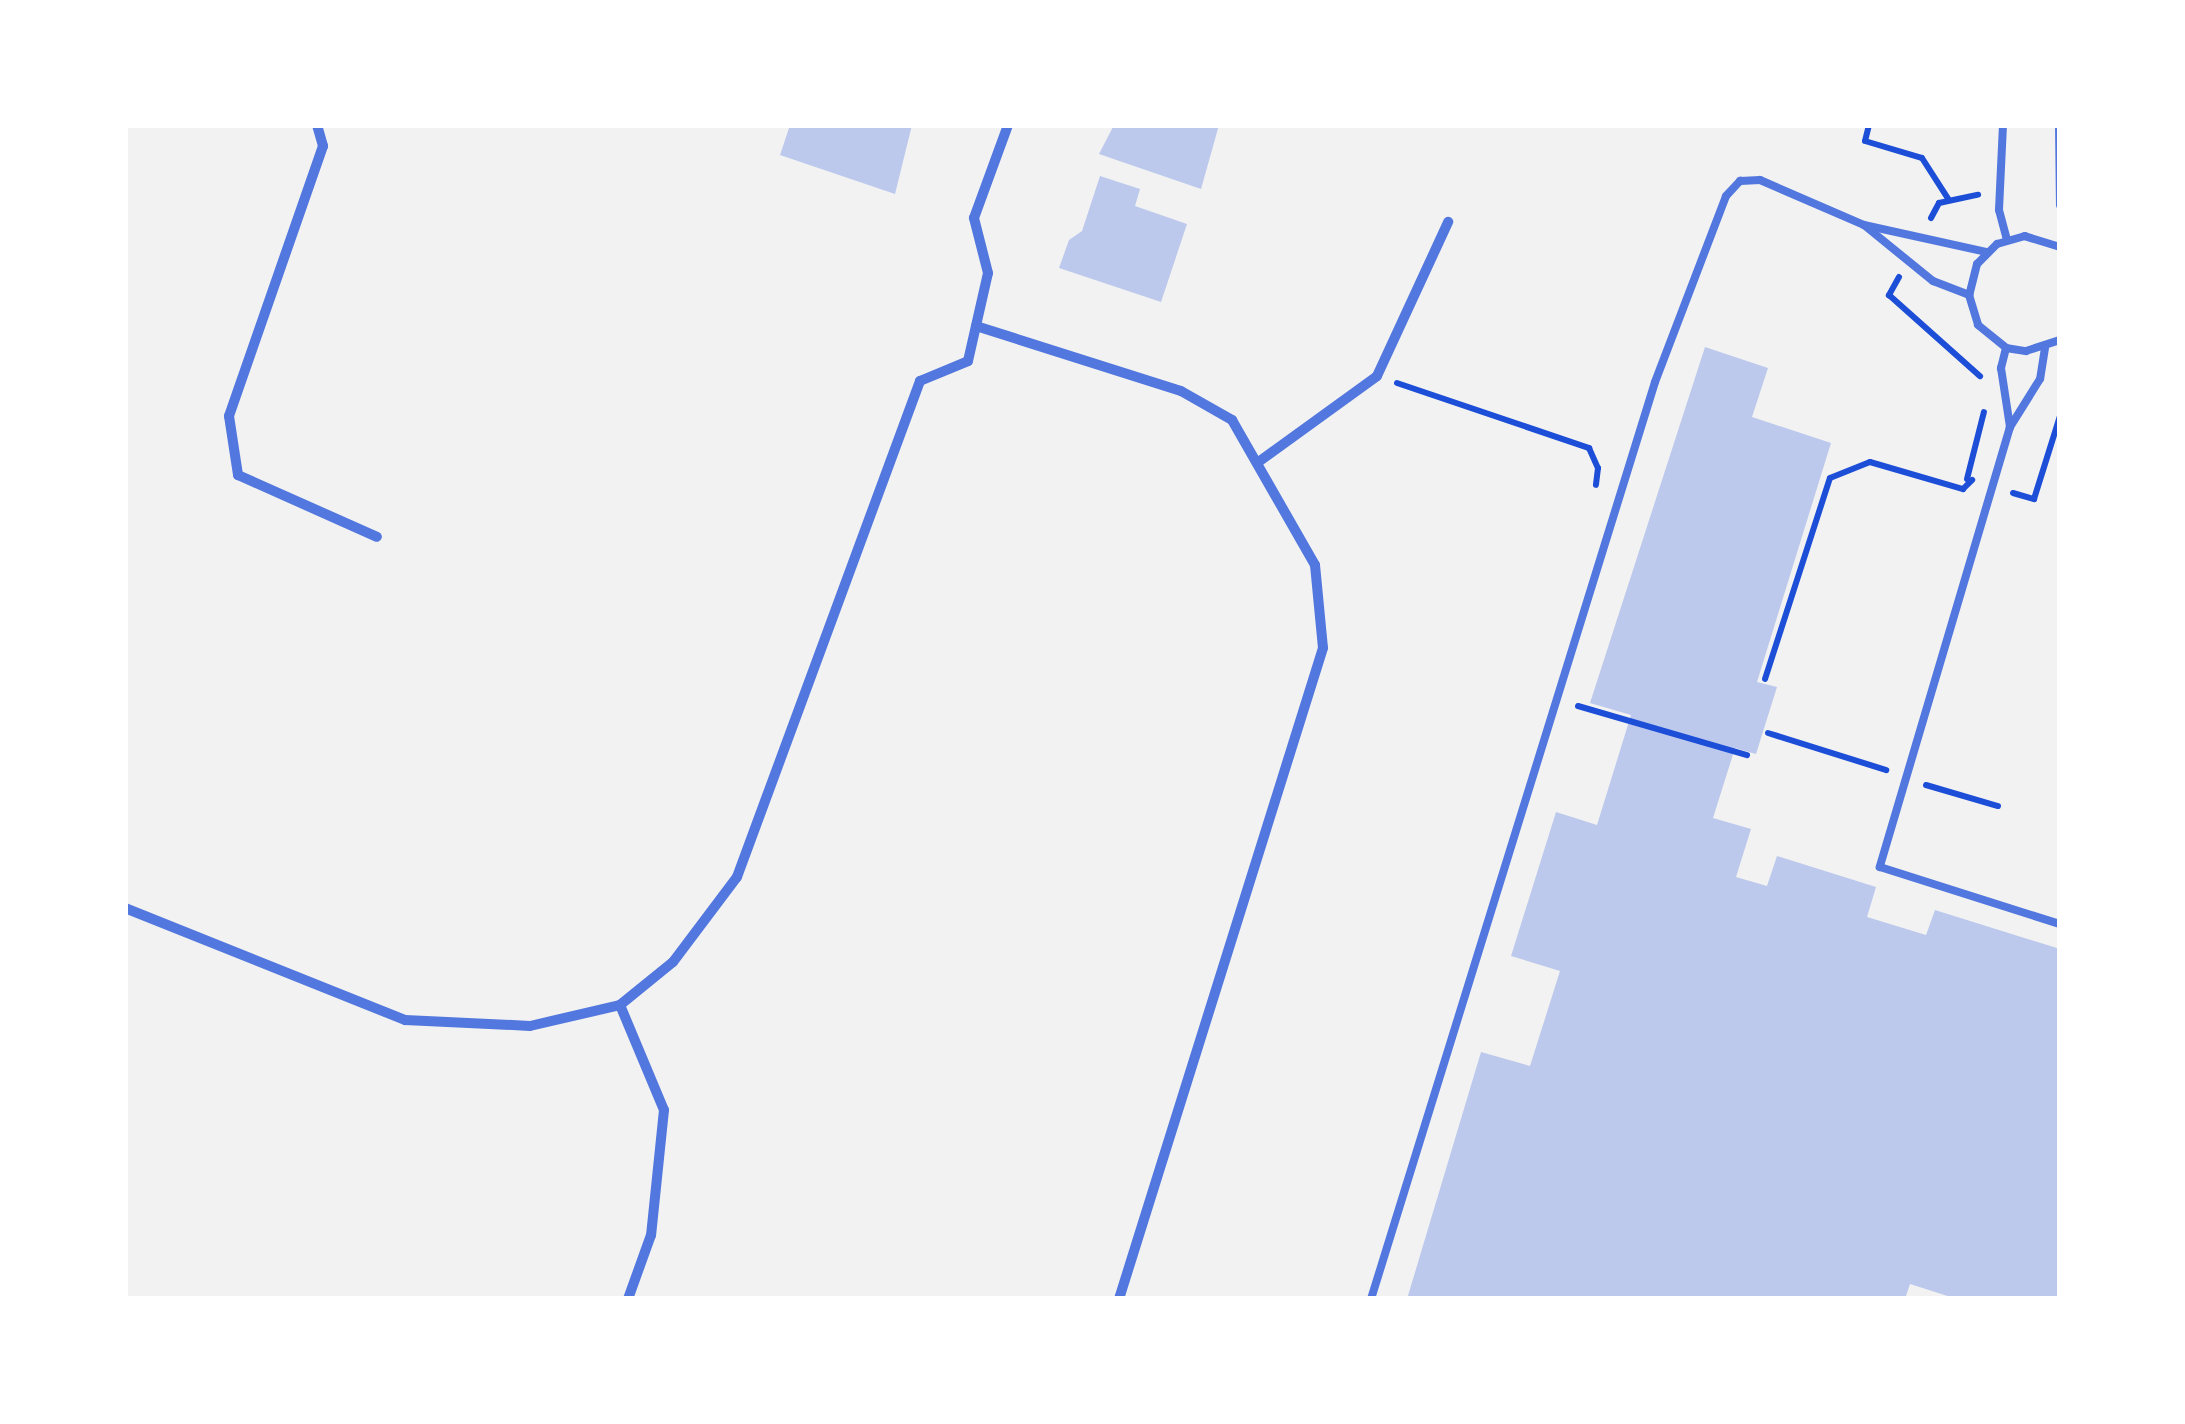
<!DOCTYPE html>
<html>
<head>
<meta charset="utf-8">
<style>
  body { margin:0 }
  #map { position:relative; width:2185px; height:1424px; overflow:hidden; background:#f2f2f2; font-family:"Sofia Sans Condensed",sans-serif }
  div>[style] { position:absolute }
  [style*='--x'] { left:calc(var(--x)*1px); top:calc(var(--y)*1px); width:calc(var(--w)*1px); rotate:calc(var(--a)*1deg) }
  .building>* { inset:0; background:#bdc9ec }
  .path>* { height:6px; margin:-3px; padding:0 3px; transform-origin:3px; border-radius:3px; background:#1d4ed8 }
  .service>* { height:8px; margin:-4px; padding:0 4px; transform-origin:4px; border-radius:4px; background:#5277de }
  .minor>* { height:10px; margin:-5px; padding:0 5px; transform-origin:5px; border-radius:5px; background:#5277de }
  span { translate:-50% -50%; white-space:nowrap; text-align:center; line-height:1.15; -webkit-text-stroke:9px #fff; paint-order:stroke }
  .frame { position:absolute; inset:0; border:128px solid #fff; pointer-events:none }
</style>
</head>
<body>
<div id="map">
  <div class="building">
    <div style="clip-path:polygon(790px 125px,912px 125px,895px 194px,780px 155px)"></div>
    <div style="clip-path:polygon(1114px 125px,1219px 125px,1201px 189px,1099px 154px)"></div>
    <div style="clip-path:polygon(1100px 176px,1140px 189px,1135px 206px,1187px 224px,1161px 302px,1059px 268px,1069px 240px,1082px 231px)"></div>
    <div style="clip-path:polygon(1705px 347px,1768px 368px,1752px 417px,1831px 443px,1757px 682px,1777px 687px,1756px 754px,1735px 748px,1713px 818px,1751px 829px,1736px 877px,1767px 886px,1777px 856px,1876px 887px,1867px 917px,1926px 935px,1935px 910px,2060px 949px,2060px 1299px,1957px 1299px,1910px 1284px,1905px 1299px,1407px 1299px,1481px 1052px,1530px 1066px,1560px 971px,1511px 956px,1556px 812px,1597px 825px,1631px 715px,1590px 703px)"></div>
  </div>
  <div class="path">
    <div style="--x:1869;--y:125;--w:16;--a:104"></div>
    <div style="--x:1865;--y:141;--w:59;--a:16.6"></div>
    <div style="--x:1922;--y:158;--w:50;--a:57.3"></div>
    <div style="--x:1931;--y:218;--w:17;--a:-62"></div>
    <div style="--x:1939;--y:203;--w:40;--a:-12"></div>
    <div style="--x:1899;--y:277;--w:21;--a:119"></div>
    <div style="--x:1889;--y:295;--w:122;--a:41.7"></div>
    <div style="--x:1397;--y:383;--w:203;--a:18.7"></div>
    <div style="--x:1589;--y:448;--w:22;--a:66"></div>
    <div style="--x:1598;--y:468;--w:17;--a:97"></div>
    <div style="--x:1967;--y:479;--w:69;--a:-75.8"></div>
    <div style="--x:2013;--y:493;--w:22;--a:16"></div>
    <div style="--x:2034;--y:499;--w:87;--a:-72.6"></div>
    <div style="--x:1765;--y:679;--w:211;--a:-72.1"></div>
    <div style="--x:1830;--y:478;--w:43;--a:-21.8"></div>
    <div style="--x:1870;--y:462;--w:97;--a:16.2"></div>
    <div style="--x:1963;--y:489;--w:13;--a:-45"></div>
    <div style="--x:1578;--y:706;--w:176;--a:16.2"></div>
    <div style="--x:1768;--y:733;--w:124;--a:17.4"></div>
    <div style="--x:1926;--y:785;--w:75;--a:16.3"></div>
  </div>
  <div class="service">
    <div style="--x:2003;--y:125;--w:85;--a:92.7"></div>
    <div style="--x:1999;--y:210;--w:31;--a:75"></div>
    <div style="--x:2059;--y:125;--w:80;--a:89.3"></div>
    <div style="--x:1864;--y:225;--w:89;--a:39.1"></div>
    <div style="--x:1933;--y:281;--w:39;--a:21"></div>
    <div style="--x:2060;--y:247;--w:37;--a:-163"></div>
    <div style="--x:2025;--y:236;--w:29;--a:164"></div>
    <div style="--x:1997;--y:244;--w:28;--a:135"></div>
    <div style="--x:1977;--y:264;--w:32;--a:104"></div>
    <div style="--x:1969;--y:295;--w:31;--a:73"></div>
    <div style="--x:1978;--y:325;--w:36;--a:39"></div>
    <div style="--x:2006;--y:348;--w:20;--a:9"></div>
    <div style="--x:2026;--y:351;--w:36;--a:-18"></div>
    <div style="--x:2006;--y:348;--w:21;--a:104"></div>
    <div style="--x:2001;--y:368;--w:60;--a:81.3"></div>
    <div style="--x:2045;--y:348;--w:31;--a:99"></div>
    <div style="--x:2040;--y:379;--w:57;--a:122"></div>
    <div style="--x:2010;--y:427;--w:459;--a:106.5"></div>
    <div style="--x:1880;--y:867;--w:189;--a:17.6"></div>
    <div style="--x:1371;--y:1299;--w:960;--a:-72.79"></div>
    <div style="--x:1655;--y:382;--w:199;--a:-69.1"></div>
    <div style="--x:1726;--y:196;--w:21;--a:-47"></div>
    <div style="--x:1740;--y:181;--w:20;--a:-3"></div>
    <div style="--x:1760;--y:180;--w:113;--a:23.4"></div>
    <div style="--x:1864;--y:225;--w:126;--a:12.4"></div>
  </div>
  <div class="minor">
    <div style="--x:317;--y:125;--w:22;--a:74"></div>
    <div style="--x:323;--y:146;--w:286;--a:109.2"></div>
    <div style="--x:229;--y:416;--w:60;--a:81.3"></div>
    <div style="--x:238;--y:475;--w:152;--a:24"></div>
    <div style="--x:976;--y:326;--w:215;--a:17.6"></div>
    <div style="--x:1181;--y:391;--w:59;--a:29.6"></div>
    <div style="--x:1232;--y:420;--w:167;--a:60.2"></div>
    <div style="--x:1315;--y:565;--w:83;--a:84.5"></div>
    <div style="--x:1323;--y:648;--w:682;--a:107.4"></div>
    <div style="--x:1257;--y:463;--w:148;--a:-35.9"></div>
    <div style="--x:1377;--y:376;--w:170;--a:-65.2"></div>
    <div style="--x:125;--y:908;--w:302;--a:21.8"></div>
    <div style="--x:405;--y:1020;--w:125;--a:2.7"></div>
    <div style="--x:530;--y:1026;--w:92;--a:-13.1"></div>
    <div style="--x:620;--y:1005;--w:68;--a:-39.1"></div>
    <div style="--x:673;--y:962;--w:106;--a:-53"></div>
    <div style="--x:737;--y:877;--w:529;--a:-69.75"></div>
    <div style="--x:920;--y:381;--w:52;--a:-22.6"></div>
    <div style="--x:968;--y:361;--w:90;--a:-77.2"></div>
    <div style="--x:988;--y:273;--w:57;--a:-104.3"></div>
    <div style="--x:974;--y:218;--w:99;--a:-69.9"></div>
    <div style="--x:620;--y:1005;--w:114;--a:67.3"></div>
    <div style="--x:664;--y:1110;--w:126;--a:95.9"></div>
    <div style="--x:651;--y:1235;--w:68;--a:109.8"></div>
  </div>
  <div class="frame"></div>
</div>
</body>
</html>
